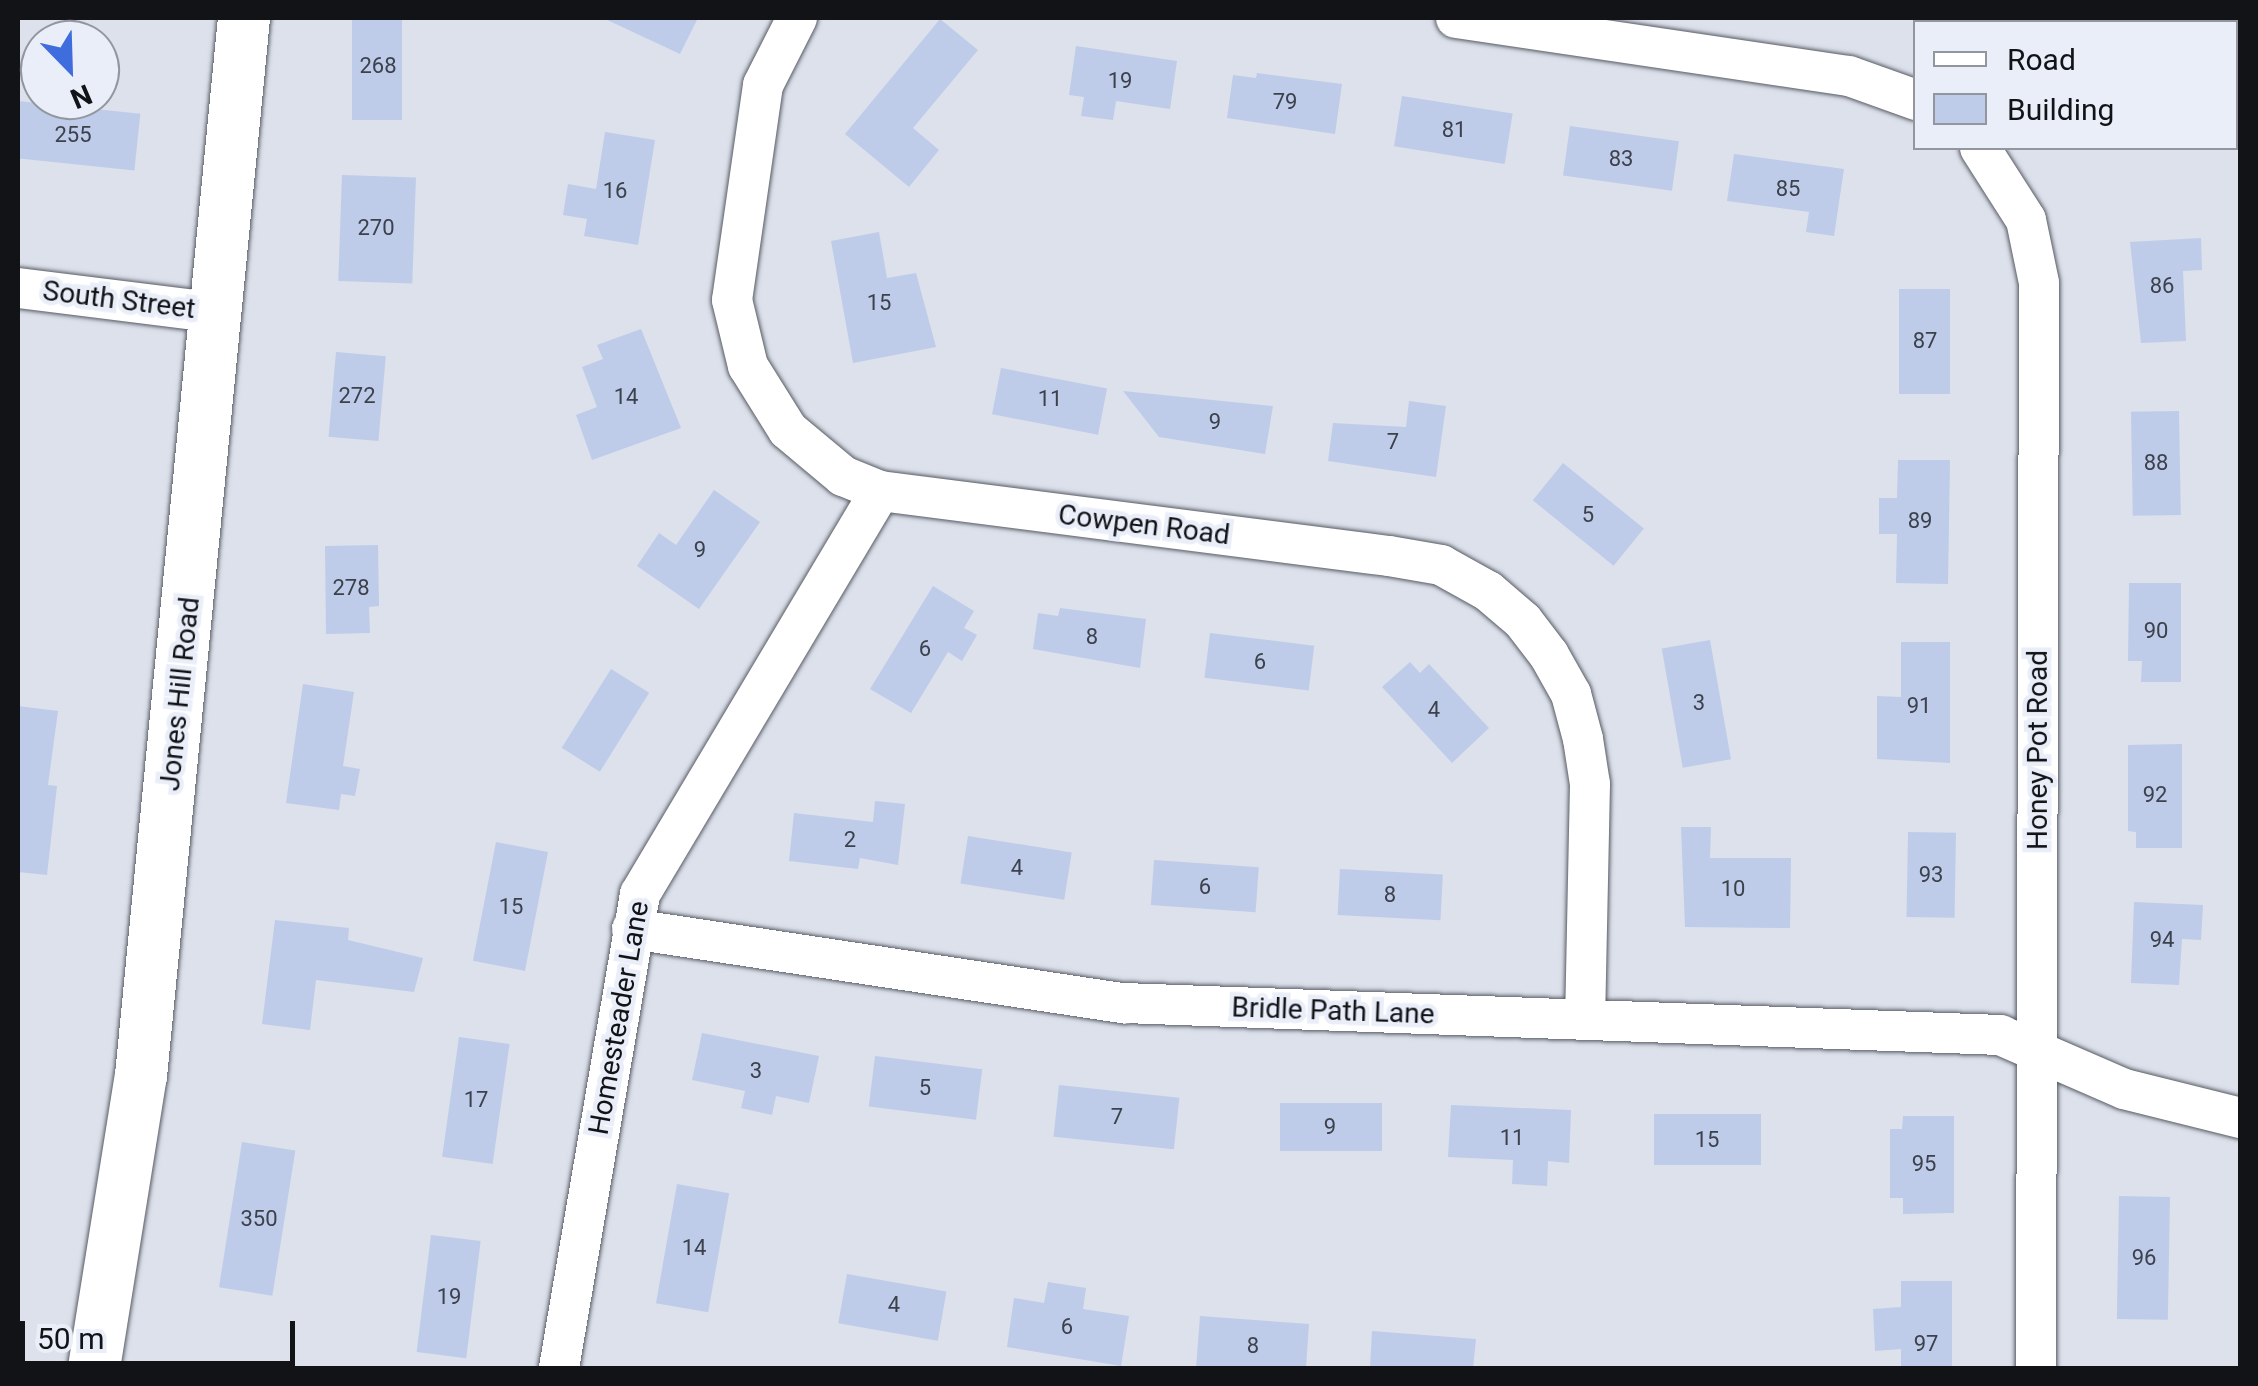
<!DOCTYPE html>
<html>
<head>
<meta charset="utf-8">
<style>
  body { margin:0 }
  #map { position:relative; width:2258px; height:1386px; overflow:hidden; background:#dce1eb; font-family:Roboto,sans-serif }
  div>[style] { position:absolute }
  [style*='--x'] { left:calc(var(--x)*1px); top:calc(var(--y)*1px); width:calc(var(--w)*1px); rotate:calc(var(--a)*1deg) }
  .building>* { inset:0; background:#beccea; transform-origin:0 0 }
  .roads { filter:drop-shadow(0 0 2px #575b64) drop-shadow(0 0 2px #575b64) }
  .minor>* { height:40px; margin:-20px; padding:0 20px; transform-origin:20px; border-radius:20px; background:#fff }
  .major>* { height:52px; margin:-26px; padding:0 26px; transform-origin:26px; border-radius:26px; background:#fff }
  span { translate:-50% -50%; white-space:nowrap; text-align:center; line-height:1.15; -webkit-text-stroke:9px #e9eef9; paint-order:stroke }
  .number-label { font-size:22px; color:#3c414b }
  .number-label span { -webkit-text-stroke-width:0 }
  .street-label { font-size:28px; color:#111316 }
  .frame { position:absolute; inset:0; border:20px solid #111316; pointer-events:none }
  .legend { position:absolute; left:1913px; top:20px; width:325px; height:130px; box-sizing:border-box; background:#e9eef9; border:2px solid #93969e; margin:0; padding:12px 18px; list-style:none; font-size:30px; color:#111316 }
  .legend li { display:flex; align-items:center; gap:20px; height:50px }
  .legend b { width:50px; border:2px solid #93969e }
  .north { position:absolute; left:20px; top:20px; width:100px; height:100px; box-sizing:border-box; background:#e9eef9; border:2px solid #93969e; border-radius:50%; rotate:157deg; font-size:28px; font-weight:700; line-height:40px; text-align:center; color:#111316 }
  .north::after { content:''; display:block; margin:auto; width:35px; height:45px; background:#406dde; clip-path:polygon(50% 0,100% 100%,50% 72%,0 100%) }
  .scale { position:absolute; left:20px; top:1321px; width:275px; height:45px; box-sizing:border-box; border:5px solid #111316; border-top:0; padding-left:12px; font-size:30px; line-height:35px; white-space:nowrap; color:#111316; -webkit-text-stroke:8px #e9eef9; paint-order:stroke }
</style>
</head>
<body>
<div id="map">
  <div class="building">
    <div style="left:352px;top:18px;width:50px;height:102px"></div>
    <div style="clip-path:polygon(603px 18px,698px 18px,680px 54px)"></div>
    <div style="clip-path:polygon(940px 19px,978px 50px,913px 128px,939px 150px,909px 187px,845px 134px)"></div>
    <div style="clip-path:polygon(1076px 46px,1177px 61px,1170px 109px,1116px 101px,1113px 120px,1081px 116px,1084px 97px,1069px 95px)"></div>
    <div style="clip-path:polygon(1257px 73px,1342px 84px,1335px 134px,1227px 118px,1233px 75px,1256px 78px)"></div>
    <div style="left:1402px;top:96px;width:112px;height:51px;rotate:9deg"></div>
    <div style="left:18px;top:101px;width:123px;height:57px;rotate:6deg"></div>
    <div style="left:1570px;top:126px;width:110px;height:50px;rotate:8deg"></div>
    <div style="clip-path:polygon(605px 132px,655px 140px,638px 245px,584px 236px,587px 219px,563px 215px,568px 184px,596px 189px)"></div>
    <div style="clip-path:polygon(1734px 154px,1844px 169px,1834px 236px,1806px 232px,1809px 212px,1727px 201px)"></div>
    <div style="left:342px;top:175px;width:74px;height:106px;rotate:2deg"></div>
    <div style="clip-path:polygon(879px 232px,887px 278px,916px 273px,936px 347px,853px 363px,831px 241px)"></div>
    <div style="clip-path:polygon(2201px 238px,2202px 270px,2183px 271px,2186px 341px,2141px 343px,2130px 242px)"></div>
    <div style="left:1899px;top:289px;width:51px;height:105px"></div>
    <div style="clip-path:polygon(641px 329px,681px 428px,592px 460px,576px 415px,597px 407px,582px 367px,603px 359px,597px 345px)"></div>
    <div style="left:336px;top:352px;width:50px;height:85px;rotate:5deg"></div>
    <div style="left:1001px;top:368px;width:108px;height:47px;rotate:11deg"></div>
    <div style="clip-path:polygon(1123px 391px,1273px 406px,1265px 454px,1159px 437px)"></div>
    <div style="clip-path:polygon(1409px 401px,1446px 406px,1436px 477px,1328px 461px,1333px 423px,1406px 427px)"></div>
    <div style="left:2179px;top:411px;width:104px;height:48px;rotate:89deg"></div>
    <div style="clip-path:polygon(1898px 460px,1950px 460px,1948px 584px,1896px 583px,1897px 534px,1879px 534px,1879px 498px,1897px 498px)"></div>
    <div style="left:1563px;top:463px;width:104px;height:48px;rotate:39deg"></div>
    <div style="clip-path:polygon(714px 490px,760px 522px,699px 609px,637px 566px,659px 533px,676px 545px)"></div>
    <div style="clip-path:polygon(378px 545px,379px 606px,369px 607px,370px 633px,326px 634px,325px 546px)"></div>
    <div style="clip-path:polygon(2129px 583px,2181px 583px,2181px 682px,2141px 682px,2142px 661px,2128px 661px)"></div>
    <div style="clip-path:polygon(933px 586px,974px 611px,964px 628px,977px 635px,962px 661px,948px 652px,911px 713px,870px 689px)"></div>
    <div style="clip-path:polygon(1060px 608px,1146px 619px,1140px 668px,1033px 649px,1038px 613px,1058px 616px)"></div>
    <div style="left:1210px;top:633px;width:105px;height:45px;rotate:7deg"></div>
    <div style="left:1710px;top:640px;width:121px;height:49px;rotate:80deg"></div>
    <div style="clip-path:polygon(1901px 642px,1950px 642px,1950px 763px,1877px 759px,1877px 696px,1901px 697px)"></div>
    <div style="clip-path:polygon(1410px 662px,1420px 673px,1429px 664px,1489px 728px,1452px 763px,1382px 687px)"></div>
    <div style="left:611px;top:669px;width:45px;height:93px;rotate:32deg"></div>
    <div style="clip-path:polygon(303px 684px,354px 692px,343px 766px,360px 769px,355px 796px,341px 794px,339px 810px,286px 803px)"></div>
    <div style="clip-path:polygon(18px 706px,58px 711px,48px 785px,57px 786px,47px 875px,18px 872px)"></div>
    <div style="clip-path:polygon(2182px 744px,2182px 848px,2136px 848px,2136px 832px,2128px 831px,2128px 745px)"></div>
    <div style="clip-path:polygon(875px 801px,905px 804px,898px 865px,860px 858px,858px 869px,789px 861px,794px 813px,873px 822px)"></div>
    <div style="clip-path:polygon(1681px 827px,1711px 827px,1710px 858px,1791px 858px,1790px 928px,1685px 927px)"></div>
    <div style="left:1908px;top:832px;width:48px;height:85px;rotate:1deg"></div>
    <div style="left:968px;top:836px;width:105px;height:48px;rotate:9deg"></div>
    <div style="left:496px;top:842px;width:53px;height:121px;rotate:11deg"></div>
    <div style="left:1154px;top:860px;width:105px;height:45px;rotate:4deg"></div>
    <div style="left:1340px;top:869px;width:103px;height:46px;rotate:3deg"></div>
    <div style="clip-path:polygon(2134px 902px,2203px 905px,2201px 940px,2182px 939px,2179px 985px,2131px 983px)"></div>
    <div style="clip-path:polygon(275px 920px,349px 928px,348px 940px,423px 958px,414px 992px,316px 980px,310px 1030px,262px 1024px)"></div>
    <div style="clip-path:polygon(702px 1033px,819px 1056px,809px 1103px,776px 1096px,772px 1115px,741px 1108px,745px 1091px,692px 1080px)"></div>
    <div style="left:459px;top:1037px;width:51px;height:121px;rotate:8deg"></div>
    <div style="left:875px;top:1056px;width:108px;height:51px;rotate:7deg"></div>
    <div style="left:1059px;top:1085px;width:121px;height:52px;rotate:6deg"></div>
    <div style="left:1280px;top:1103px;width:102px;height:48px"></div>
    <div style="clip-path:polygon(1451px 1105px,1571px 1110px,1569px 1163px,1548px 1161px,1547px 1186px,1512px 1184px,1513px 1160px,1448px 1157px)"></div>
    <div style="left:1654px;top:1114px;width:107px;height:51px"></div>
    <div style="clip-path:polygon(1903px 1116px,1954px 1116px,1954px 1213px,1903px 1214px,1903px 1198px,1890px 1198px,1890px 1129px,1902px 1129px)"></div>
    <div style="left:242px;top:1142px;width:54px;height:147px;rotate:9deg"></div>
    <div style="left:677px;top:1184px;width:53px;height:121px;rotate:10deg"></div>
    <div style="left:2119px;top:1196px;width:51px;height:123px;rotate:1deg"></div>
    <div style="left:431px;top:1235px;width:50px;height:118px;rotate:7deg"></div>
    <div style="left:847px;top:1274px;width:101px;height:50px;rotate:10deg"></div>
    <div style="clip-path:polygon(1901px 1281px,1952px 1281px,1952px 1368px,1901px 1368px,1901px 1349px,1875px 1351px,1873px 1309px,1901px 1307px)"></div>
    <div style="clip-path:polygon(1048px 1282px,1086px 1288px,1083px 1309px,1129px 1316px,1121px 1366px,1007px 1347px,1014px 1298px,1044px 1303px)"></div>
    <div style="clip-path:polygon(1200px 1316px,1309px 1324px,1306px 1368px,1196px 1368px)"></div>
    <div style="clip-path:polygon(1372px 1331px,1476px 1339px,1473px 1368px,1370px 1368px)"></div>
  </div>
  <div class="roads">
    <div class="minor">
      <div style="--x:797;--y:18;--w:75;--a:116.9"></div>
      <div style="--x:763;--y:85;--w:217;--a:98.2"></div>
      <div style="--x:732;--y:300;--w:68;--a:76.4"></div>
      <div style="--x:748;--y:366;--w:75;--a:58"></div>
      <div style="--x:788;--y:430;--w:72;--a:39.9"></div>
      <div style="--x:843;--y:476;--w:40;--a:22"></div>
      <div style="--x:880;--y:491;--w:513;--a:7.28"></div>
      <div style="--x:1389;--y:556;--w:53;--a:9.8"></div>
      <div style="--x:1441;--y:565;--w:54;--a:29"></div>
      <div style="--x:1488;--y:591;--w:46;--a:40.6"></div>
      <div style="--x:1523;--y:621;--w:43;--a:52.6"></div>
      <div style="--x:1549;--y:655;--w:45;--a:60.6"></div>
      <div style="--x:1571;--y:694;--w:47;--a:75.1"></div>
      <div style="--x:1583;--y:739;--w:46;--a:81.2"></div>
      <div style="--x:1590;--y:784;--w:236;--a:91.2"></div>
      <div style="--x:1456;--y:18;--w:397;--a:8.4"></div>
      <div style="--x:1849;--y:76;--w:71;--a:19.7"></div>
      <div style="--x:1980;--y:148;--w:85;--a:57.4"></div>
      <div style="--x:2026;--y:220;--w:64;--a:78.3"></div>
      <div style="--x:2039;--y:283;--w:1085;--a:90.16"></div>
      <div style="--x:18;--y:288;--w:204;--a:7.1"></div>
      <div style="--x:632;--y:929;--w:498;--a:8.6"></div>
      <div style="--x:1124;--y:1003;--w:877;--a:2.09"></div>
      <div style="--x:2000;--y:1035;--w:135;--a:23.5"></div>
      <div style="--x:2124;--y:1089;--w:120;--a:14"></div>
      <div style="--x:559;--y:1368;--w:481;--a:-80.3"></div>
      <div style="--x:640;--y:894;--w:469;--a:-59.2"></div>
    </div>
    <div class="major">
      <div style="--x:94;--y:1368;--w:296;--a:-80.9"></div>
      <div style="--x:141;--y:1076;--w:1063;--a:-84.44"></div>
    </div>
  </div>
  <div class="number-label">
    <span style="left:378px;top:66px">268</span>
    <span style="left:1120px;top:81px">19</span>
    <span style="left:1285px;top:102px">79</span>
    <span style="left:1454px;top:130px">81</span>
    <span style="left:73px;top:135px">255</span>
    <span style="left:1621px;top:159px">83</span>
    <span style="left:1788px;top:189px">85</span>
    <span style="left:615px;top:191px">16</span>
    <span style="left:376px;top:228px">270</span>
    <span style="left:2162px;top:286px">86</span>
    <span style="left:879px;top:303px">15</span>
    <span style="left:1925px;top:341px">87</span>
    <span style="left:357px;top:396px">272</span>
    <span style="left:626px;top:397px">14</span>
    <span style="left:1050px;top:399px">11</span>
    <span style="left:1215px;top:422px">9</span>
    <span style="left:1393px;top:442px">7</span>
    <span style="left:2156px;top:463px">88</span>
    <span style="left:1588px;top:515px">5</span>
    <span style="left:1920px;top:521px">89</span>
    <span style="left:700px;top:550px">9</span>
    <span style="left:351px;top:588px">278</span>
    <span style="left:2156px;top:631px">90</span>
    <span style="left:1092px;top:637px">8</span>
    <span style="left:925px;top:649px">6</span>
    <span style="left:1260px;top:662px">6</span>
    <span style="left:1699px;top:703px">3</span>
    <span style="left:1919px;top:706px">91</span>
    <span style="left:1434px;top:710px">4</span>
    <span style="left:2155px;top:795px">92</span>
    <span style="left:850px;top:840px">2</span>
    <span style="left:1017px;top:868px">4</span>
    <span style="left:1931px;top:875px">93</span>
    <span style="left:1205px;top:887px">6</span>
    <span style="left:1733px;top:889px">10</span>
    <span style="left:1390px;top:895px">8</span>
    <span style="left:511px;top:907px">15</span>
    <span style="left:2162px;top:940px">94</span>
    <span style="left:756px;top:1071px">3</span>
    <span style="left:925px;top:1088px">5</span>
    <span style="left:476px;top:1100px">17</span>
    <span style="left:1117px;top:1117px">7</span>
    <span style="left:1330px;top:1127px">9</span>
    <span style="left:1512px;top:1138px">11</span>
    <span style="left:1707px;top:1140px">15</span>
    <span style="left:1924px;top:1164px">95</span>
    <span style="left:259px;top:1219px">350</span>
    <span style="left:694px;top:1248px">14</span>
    <span style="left:2144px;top:1258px">96</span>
    <span style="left:449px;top:1297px">19</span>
    <span style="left:894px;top:1305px">4</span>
    <span style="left:1067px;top:1327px">6</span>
    <span style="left:1926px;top:1344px">97</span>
    <span style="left:1253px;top:1346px">8</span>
  </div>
  <div class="street-label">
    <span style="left:119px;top:300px;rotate:7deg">South Street</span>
    <span style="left:1144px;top:525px;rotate:7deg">Cowpen Road</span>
    <span style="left:180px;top:694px;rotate:-84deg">Jones Hill Road</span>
    <span style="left:2038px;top:750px;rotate:-90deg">Honey Pot Road</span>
    <span style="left:1333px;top:1011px;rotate:2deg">Bridle Path Lane</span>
    <span style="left:619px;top:1018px;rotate:-80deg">Homesteader Lane</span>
  </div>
  <div class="frame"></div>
  <ul class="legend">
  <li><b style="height:12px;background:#fff"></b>Road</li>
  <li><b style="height:28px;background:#beccea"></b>Building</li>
  </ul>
  <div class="north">N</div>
  <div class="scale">50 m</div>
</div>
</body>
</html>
